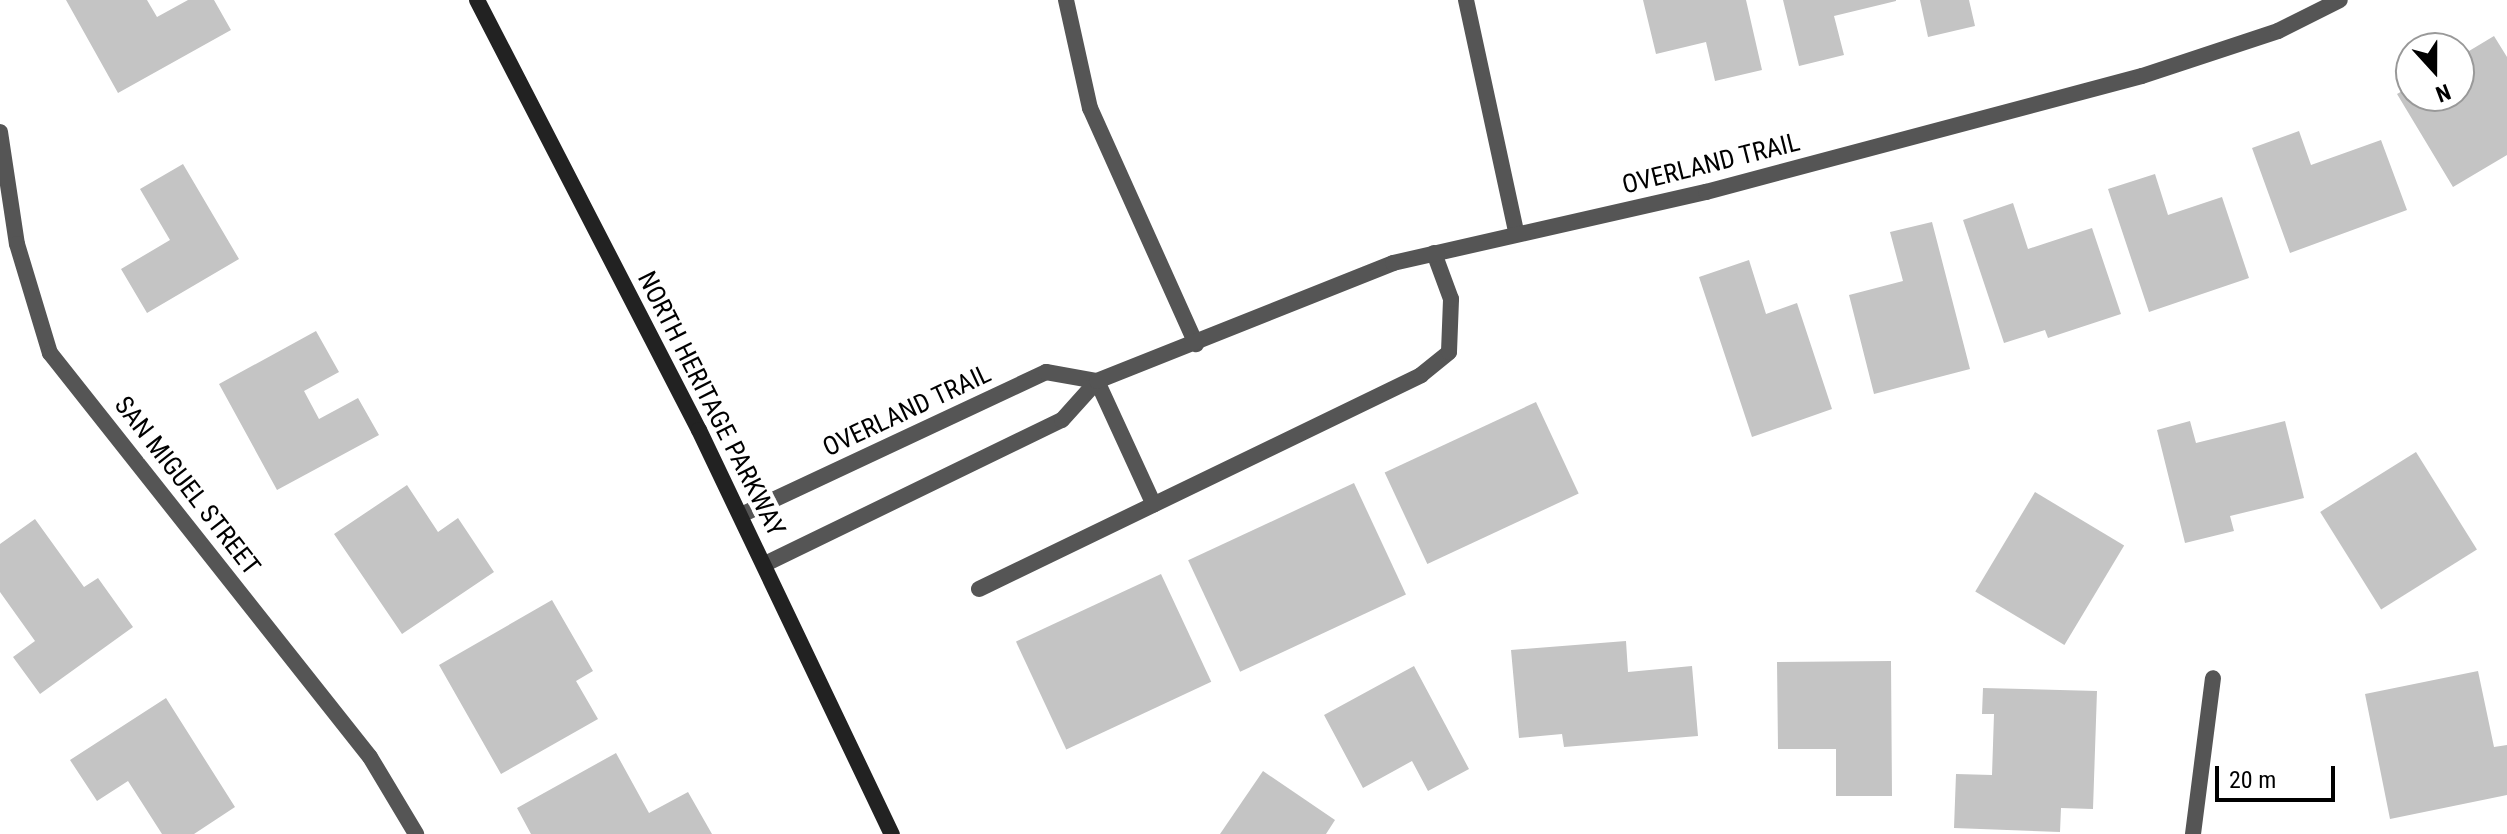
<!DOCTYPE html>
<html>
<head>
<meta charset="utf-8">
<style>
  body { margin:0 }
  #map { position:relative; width:2507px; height:834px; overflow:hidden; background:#fff; font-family:"Roboto Condensed",sans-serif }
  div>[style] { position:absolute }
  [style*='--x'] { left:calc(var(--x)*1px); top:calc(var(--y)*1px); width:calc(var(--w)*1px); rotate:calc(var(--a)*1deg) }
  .building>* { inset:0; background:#c4c4c4; transform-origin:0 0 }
  .lane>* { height:16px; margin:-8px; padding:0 8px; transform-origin:8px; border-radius:8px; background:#555 }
  .street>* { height:16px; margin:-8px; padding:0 8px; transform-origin:8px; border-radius:8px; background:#555 }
  .secondary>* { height:16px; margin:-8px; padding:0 8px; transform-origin:8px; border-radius:8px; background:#222 }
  span { translate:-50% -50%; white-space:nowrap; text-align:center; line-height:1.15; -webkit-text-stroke:8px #fff; paint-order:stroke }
  .street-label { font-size:26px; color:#000 }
  .north { position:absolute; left:2395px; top:32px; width:80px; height:80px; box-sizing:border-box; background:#fff; border:2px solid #999; border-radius:50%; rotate:159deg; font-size:22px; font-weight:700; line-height:32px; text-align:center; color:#000 }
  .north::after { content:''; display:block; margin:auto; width:28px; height:36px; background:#000; clip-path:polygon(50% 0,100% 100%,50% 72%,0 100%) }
  .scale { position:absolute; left:2215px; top:766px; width:120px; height:36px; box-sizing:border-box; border:4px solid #000; border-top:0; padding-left:10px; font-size:24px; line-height:28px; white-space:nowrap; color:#000; -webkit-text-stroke:6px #fff; paint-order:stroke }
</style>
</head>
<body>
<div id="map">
  <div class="building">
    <div style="clip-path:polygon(66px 0,147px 0,157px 17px,188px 0,214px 0,231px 30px,118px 93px)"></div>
    <div style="clip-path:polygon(1643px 0,1746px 0,1762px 70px,1715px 81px,1706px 42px,1656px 54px)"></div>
    <div style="clip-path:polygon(1783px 0,1896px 0,1896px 1px,1834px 16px,1844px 55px,1799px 66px)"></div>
    <div style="clip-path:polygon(1920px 0,1969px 0,1975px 26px,1928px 37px)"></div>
    <div style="clip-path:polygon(2494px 36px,2507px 57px,2507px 155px,2453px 187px,2397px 94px,2411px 86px,2411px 96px,2459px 96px,2459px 57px)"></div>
    <div style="clip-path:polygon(2299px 131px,2311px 165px,2381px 140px,2407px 210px,2290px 253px,2252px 148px)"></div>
    <div style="clip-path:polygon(183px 164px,239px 259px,147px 313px,121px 269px,170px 240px,140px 189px)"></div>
    <div style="clip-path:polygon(2155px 174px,2168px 215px,2222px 197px,2249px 278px,2149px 312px,2108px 189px)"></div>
    <div style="clip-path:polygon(2013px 203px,2028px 249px,2092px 228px,2121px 314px,2048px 338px,2045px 330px,2004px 343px,1963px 220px)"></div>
    <div style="clip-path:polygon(1932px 222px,1970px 369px,1874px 394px,1849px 295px,1903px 281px,1890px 232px)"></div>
    <div style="clip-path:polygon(1749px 260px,1766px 314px,1797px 303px,1832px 409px,1752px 437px,1699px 277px)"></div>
    <div style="clip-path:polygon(316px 331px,339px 372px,304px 391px,319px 419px,358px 398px,379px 435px,277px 490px,219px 384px)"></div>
    <div style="left:1536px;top:402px;width:101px;height:167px;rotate:65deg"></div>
    <div style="clip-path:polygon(2190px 421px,2196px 443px,2285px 421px,2304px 498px,2230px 516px,2234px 531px,2185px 543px,2157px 430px)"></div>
    <div style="left:2416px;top:452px;width:115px;height:113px;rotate:58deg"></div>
    <div style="left:1354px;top:483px;width:123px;height:183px;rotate:65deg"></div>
    <div style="clip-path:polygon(407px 485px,438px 532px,458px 518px,494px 572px,402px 634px,334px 534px)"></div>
    <div style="left:2035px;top:492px;width:104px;height:116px;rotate:31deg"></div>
    <div style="clip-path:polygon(35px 519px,84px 587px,98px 578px,133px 627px,40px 694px,13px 657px,35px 641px,0 592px,0 544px)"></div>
    <div style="left:1161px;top:574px;width:119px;height:160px;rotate:65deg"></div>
    <div style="clip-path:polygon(552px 600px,593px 671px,576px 681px,598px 719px,501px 774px,439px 665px)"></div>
    <div style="clip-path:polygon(1626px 641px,1628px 672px,1692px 666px,1698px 736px,1564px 747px,1562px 734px,1519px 738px,1511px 650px)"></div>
    <div style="clip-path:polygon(1891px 661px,1892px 796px,1836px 796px,1836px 749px,1778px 749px,1777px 662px)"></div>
    <div style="clip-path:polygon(1414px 666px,1469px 769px,1428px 791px,1412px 761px,1363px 788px,1324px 715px)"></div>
    <div style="clip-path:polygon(2478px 671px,2494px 747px,2507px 745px,2507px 795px,2390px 819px,2365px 694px)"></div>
    <div style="clip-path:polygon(1983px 688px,2097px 691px,2093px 809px,2061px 808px,2060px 832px,1954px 828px,1956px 774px,1992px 775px,1994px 714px,1982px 714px)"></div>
    <div style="clip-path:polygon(166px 698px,235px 807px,194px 834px,162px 834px,128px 781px,97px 801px,70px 760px)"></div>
    <div style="clip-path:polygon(616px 753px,649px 813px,688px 792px,712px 834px,531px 834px,517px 808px)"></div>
    <div style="clip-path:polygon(1263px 771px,1335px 820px,1326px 834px,1220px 834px)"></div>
  </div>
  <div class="lane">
    <div style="--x:1066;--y:0;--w:111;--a:77.5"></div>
    <div style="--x:1090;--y:108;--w:259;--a:65.8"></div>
    <div style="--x:1466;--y:0;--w:237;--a:77.8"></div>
    <div style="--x:1097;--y:381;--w:136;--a:65.3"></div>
    <div style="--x:979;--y:589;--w:491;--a:-25.8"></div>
    <div style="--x:1421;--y:375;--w:36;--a:-39"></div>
    <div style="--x:1449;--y:352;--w:53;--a:-87.8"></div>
    <div style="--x:1451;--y:299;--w:49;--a:-110.3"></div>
  </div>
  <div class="street">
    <div style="--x:0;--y:132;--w:113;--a:81.4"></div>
    <div style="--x:17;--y:244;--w:114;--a:73.2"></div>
    <div style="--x:50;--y:353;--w:515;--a:51.62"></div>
    <div style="--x:370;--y:757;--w:90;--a:59.1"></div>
    <div style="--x:741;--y:515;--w:337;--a:-25.1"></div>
    <div style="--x:1046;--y:372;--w:52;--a:10"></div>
    <div style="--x:765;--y:564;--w:330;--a:-25.9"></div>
    <div style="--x:1062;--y:420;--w:52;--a:-48.1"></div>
    <div style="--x:1097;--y:381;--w:319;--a:-21.7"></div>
    <div style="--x:1393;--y:263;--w:321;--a:-12.8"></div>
    <div style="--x:1706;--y:192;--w:451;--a:-14.9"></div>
    <div style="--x:2142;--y:76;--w:143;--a:-18.3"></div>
    <div style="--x:2278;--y:31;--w:69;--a:-26.6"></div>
    <div style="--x:2193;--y:834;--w:157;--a:-82.7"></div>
  </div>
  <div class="secondary">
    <div style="--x:477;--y:0;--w:484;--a:62.7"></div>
    <div style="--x:699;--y:430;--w:448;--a:64.5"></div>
  </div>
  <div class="street-label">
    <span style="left:1711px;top:164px;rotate:-14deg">OVERLAND TRAIL</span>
    <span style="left:711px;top:404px;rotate:63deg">NORTH HERITAGE PARKWAY</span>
    <span style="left:907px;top:411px;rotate:-25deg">OVERLAND TRAIL</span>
    <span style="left:187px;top:486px;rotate:52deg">SAN MIGUEL STREET</span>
  </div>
  <div class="north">N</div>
  <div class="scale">20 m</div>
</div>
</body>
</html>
